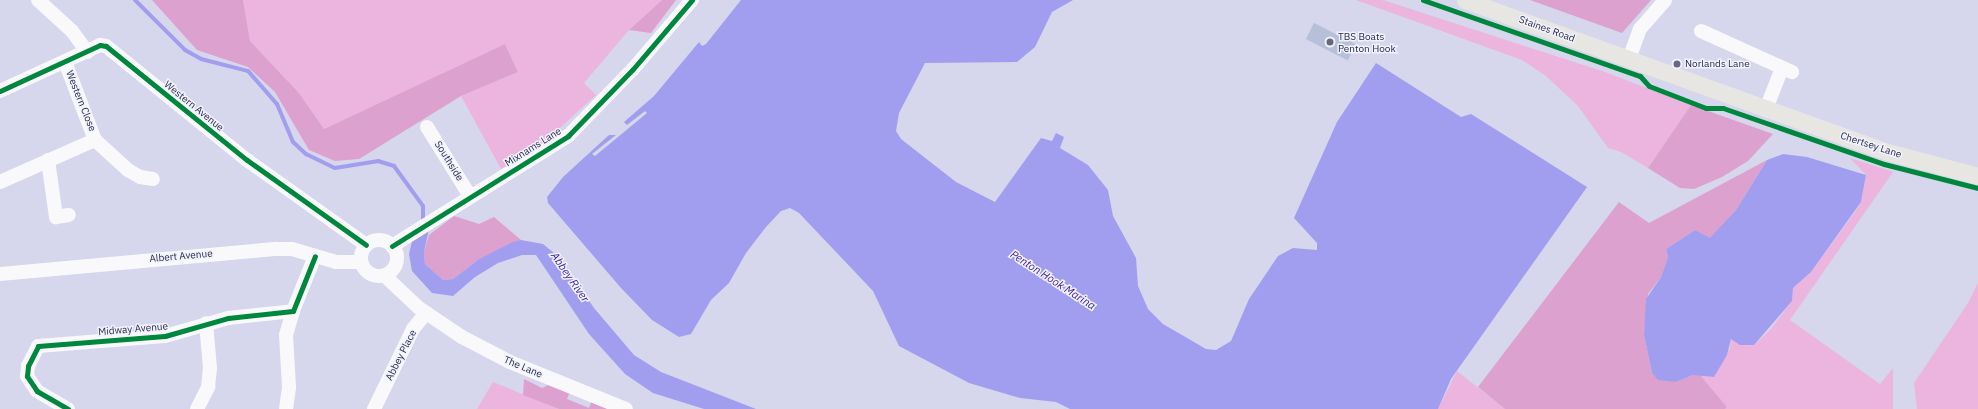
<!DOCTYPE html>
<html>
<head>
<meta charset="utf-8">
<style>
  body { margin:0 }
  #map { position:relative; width:1978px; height:409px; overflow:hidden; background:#d6d6ec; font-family:"IBM Plex Sans",sans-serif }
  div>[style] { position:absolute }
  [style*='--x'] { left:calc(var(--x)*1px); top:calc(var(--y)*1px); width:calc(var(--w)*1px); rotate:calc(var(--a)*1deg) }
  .green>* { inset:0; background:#ebb5df }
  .forest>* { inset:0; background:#dca1cf }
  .water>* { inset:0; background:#a29eef }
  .stream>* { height:4px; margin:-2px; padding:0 2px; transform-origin:2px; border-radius:2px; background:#a29eef }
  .building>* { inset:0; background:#b8bfd8; transform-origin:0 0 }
  .minor>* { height:14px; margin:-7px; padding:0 7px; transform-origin:7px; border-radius:7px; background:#f9f9fc }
  .minor>.ring { margin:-7px; padding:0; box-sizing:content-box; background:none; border:14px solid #f9f9fc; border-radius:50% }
  .major>* { height:17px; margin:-8.5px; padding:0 8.5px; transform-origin:8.5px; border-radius:8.5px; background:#e7e6e3 }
  .cycleway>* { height:5px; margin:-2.5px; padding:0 2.5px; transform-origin:2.5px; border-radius:2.5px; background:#00873e }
  .dots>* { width:11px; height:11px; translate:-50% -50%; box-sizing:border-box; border:2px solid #f1f2ff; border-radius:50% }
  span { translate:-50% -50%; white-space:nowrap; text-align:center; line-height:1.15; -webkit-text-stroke:3px #f1f2ff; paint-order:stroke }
  .street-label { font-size:10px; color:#2b2b43 }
  .poi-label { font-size:10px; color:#2b2b43 }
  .left { translate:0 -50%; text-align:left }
  .water-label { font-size:11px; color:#3b1c98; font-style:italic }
</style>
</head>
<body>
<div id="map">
  <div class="green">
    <div style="clip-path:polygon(243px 0,662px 0,629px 30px,584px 83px,596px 95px,540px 146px,501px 169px,461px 96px,518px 72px,505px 44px,324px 129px,299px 93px,250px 41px)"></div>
    <div style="clip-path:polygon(1356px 0,1383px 0,1605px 72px,1691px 105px,1648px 168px,1621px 152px,1608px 148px,1578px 106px,1546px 76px,1522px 60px)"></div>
    <div style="clip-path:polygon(1850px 158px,1893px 172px,1790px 320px,1880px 384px,1893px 368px,1893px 409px,1725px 409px,1727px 407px,1700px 375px,1714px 377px,1730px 348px,1731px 339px,1754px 345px,1770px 330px,1792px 301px,1793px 288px,1811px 272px,1855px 212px,1861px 202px,1866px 175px)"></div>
    <div style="clip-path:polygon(1978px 283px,1978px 409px,1917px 409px,1914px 383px,1968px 303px)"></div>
    <div style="clip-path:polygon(1457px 371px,1505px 409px,1438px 409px)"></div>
    <div style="clip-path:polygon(493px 382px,559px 409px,477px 409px)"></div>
  </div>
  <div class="forest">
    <div style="clip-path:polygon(152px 0,243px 0,250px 41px,299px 93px,324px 129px,505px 44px,518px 72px,461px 96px,359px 159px,335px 161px,309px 150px,275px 92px,248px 67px,197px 50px)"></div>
    <div style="clip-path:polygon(662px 0,676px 0,651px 33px,629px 30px)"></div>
    <div style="clip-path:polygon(1530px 0,1651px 0,1622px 33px)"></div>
    <div style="clip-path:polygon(1691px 105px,1773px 134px,1748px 161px,1722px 177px,1694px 189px,1680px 188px,1648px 168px)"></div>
    <div style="clip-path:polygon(1767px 160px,1736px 210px,1710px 239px,1695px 230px,1666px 249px,1668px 257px,1661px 277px,1648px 294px,1644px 335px,1652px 373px,1676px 382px,1693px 375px,1700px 375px,1727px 407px,1725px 409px,1505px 409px,1478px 387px,1619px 202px,1649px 223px)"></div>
    <div style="clip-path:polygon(454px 216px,479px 224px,494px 217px,521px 240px,479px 259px,453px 279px,443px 280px,425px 264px,424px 252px,429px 235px)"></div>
    <div style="clip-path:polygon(524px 379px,542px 388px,548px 385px,570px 391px,567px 399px,589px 408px,593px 398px,620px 409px,559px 409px,523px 395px)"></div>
  </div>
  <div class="water">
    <div style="clip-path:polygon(741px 0,1073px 0,1052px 12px,1035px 47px,1017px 62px,925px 63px,899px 113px,896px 131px,901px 139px,956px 182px,995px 202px,1041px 138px,1052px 141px,1056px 133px,1064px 137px,1060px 148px,1088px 165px,1108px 190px,1113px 216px,1136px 258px,1138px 286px,1148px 309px,1163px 324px,1206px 349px,1216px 350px,1231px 341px,1249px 299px,1278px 256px,1293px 248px,1317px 250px,1317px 243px,1294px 218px,1337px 122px,1376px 63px,1461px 117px,1471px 114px,1587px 187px,1451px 379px,1438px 409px,1070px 409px,1056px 402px,1020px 398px,969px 383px,899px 346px,873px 291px,799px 213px,790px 208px,781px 211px,766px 227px,746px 253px,729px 283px,711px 300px,691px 334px,679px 337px,652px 320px,621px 288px,548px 203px,547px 197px,563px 177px,609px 135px,616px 135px,592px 154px,595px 156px,647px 113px,645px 111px,627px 125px,624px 122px,654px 96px,699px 42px,702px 46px,706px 44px)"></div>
    <div style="clip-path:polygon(1783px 154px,1807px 157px,1866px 175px,1861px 202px,1811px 272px,1793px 288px,1792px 301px,1754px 345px,1740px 345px,1731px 339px,1727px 355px,1714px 377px,1693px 375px,1676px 382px,1658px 380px,1652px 373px,1644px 335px,1646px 299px,1661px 277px,1668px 257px,1666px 249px,1695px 230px,1710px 238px,1736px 210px,1767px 160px)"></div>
    <div style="clip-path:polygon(430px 225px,424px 252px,425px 264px,443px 280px,453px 279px,479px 259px,513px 242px,521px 240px,543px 244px,560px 258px,594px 308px,634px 355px,661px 372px,756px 409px,704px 409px,653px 393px,625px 374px,589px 334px,536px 255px,522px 255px,498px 263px,475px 277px,453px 296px,432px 293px,412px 271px,409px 254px,413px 237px)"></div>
  </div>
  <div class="stream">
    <div style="--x:135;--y:0;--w:71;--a:45"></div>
    <div style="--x:185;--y:50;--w:18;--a:29"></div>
    <div style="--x:201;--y:59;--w:49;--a:14.3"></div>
    <div style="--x:248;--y:71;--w:44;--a:48.7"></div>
    <div style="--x:277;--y:104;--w:41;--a:67.2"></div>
    <div style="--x:293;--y:142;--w:18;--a:43"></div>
    <div style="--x:306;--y:154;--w:32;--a:26"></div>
    <div style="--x:335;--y:168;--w:44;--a:-9.2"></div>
    <div style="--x:378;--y:161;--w:17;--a:17"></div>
    <div style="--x:394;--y:166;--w:49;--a:54.1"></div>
    <div style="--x:423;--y:206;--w:17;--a:90"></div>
  </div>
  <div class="building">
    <div style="left:1314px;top:23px;width:47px;height:18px;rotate:27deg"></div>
  </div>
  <div class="minor">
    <div style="--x:38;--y:0;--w:46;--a:42.4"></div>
    <div style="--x:72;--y:31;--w:26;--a:54"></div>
    <div style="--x:1701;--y:31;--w:100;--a:24.3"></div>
    <div style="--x:1629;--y:59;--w:32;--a:-70"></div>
    <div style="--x:1640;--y:29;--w:38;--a:-49"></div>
    <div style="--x:0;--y:91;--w:110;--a:-24.7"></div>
    <div style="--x:100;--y:45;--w:6;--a:9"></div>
    <div style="--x:106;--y:46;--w:181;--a:39"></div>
    <div style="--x:247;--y:160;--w:146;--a:35.5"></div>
    <div style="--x:1766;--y:109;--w:44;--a:-68.7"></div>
    <div style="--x:427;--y:127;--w:81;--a:58.1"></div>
    <div style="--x:95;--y:140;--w:45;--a:42.3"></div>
    <div style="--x:128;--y:170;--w:14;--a:30"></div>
    <div style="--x:140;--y:177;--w:13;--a:9"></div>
    <div style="--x:48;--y:160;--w:58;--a:82"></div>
    <div style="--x:56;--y:217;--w:13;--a:-9"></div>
    <div style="--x:0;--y:182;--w:104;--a:-23.9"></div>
    <div style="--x:95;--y:140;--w:84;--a:-111"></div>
    <div class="ring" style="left:361px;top:240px;width:22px;height:22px"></div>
    <div style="--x:392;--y:246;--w:208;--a:-32"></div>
    <div style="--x:568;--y:136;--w:93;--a:-45.9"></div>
    <div style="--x:633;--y:69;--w:91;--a:-49.5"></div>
    <div style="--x:0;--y:274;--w:278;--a:-5.2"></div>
    <div style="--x:277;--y:249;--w:15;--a:0"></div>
    <div style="--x:292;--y:249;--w:46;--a:16.5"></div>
    <div style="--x:336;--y:262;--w:25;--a:0"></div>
    <div style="--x:385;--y:276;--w:47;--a:43.3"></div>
    <div style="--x:419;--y:308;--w:52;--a:34"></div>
    <div style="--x:462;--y:337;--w:54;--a:27.5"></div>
    <div style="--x:510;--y:362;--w:125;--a:22.1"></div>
    <div style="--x:68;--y:409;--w:36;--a:-150"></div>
    <div style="--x:37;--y:391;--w:18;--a:-124"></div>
    <div style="--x:27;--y:376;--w:10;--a:-84"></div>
    <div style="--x:28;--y:366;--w:22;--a:-63"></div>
    <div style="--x:38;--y:346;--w:127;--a:-4.5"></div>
    <div style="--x:165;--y:336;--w:66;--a:-15.9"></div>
    <div style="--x:228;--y:318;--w:65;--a:-6.1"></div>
    <div style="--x:293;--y:311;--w:59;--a:-68.2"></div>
    <div style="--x:197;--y:409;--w:25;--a:-63"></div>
    <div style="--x:208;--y:387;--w:19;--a:-84"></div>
    <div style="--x:210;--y:368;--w:45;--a:-95.1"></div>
    <div style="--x:286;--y:409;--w:22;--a:-82"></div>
    <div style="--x:289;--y:387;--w:52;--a:-93.3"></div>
    <div style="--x:286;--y:335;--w:25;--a:-74"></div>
    <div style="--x:374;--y:409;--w:89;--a:-64"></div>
    <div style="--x:413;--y:329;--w:21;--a:-51"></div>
  </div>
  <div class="major">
    <div style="--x:1465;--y:0;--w:449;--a:19.8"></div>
    <div style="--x:1888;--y:152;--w:93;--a:14.9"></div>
  </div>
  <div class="cycleway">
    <div style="--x:1423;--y:0;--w:230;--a:19.3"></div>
    <div style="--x:1640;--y:76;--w:13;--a:48"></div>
    <div style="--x:1649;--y:86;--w:61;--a:21.1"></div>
    <div style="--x:1706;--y:108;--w:17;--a:0"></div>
    <div style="--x:1723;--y:108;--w:170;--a:19.2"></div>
    <div style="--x:1884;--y:164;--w:97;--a:14.3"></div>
    <div style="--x:0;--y:91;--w:110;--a:-24.7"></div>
    <div style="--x:100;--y:45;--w:6;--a:9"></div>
    <div style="--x:106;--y:46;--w:181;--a:39"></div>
    <div style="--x:247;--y:160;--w:146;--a:35.5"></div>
    <div style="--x:392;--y:246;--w:208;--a:-32"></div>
    <div style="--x:568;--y:136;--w:93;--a:-45.9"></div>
    <div style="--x:633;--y:69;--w:91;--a:-49.5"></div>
    <div style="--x:68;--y:409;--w:36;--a:-150"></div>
    <div style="--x:37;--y:391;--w:18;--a:-124"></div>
    <div style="--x:27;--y:376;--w:10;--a:-84"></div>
    <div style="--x:28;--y:366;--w:22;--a:-63"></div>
    <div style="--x:38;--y:346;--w:127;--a:-4.5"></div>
    <div style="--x:165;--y:336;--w:66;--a:-15.9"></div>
    <div style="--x:228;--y:318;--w:65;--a:-6.1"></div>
    <div style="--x:293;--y:311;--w:59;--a:-68.2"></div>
  </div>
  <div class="dots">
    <div style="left:1330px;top:42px;background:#67677e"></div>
    <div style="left:1677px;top:64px;background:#67677e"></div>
  </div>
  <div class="street-label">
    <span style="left:1547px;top:29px;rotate:20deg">Staines Road</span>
    <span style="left:81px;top:101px;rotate:68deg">Western Close</span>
    <span style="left:194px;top:106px;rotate:39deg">Western Avenue</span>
    <span style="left:1871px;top:145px;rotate:18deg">Chertsey Lane</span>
    <span style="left:533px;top:147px;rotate:-32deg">Mixnams Lane</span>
    <span style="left:449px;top:161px;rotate:58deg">Southside</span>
    <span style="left:181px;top:256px;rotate:-5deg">Albert Avenue</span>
    <span style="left:133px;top:329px;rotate:-5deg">Midway Avenue</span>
    <span style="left:401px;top:355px;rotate:-63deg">Abbey Place</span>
    <span style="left:523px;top:367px;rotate:23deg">The Lane</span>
  </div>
  <div class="poi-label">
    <span class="left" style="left:1338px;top:42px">TBS Boats<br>Penton Hook</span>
    <span class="left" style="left:1685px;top:64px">Norlands Lane</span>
  </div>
  <div class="water-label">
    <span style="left:570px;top:277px;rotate:55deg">Abbey River</span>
    <span style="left:1053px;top:280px;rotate:33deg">Penton Hook Marina</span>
  </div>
</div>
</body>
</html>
